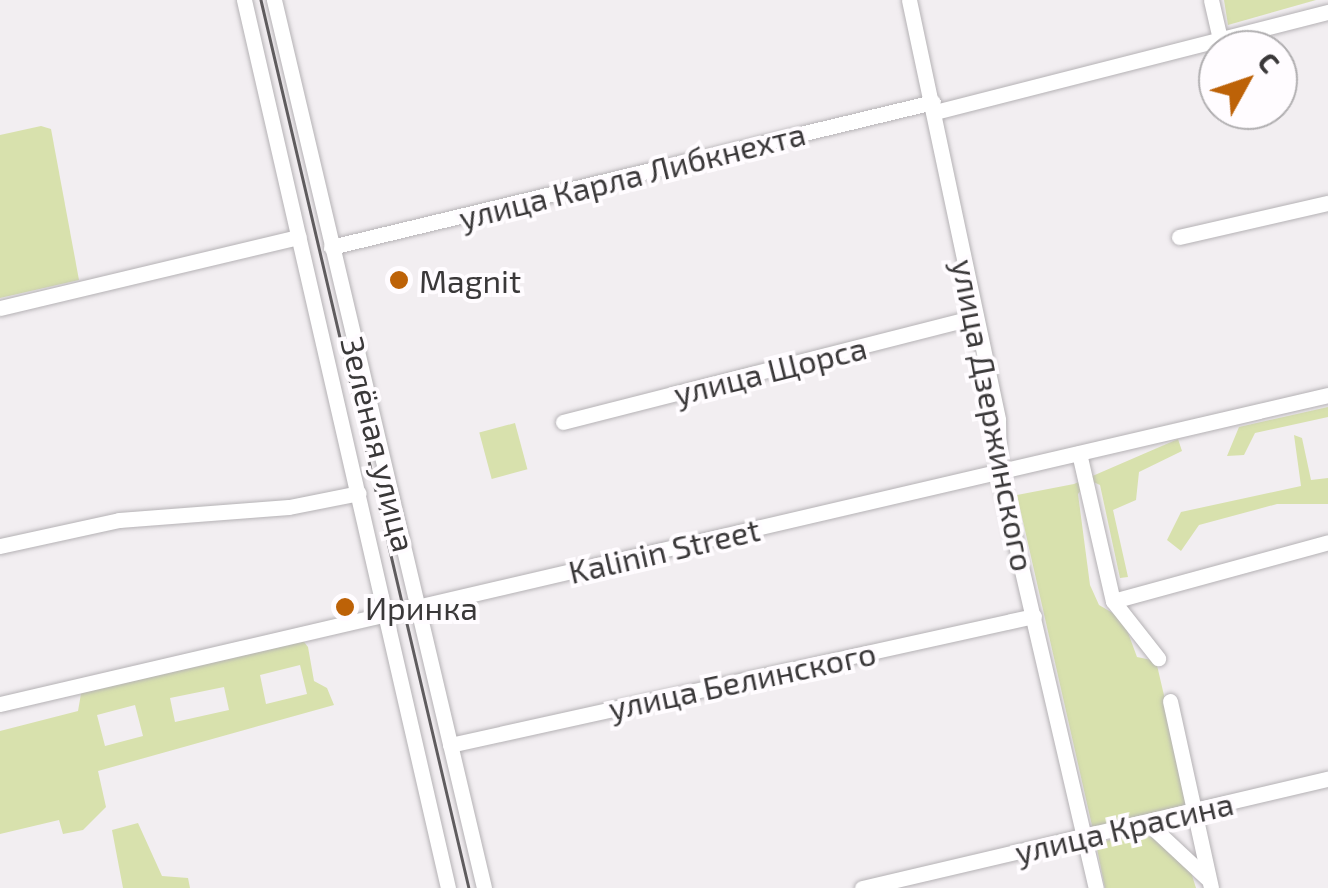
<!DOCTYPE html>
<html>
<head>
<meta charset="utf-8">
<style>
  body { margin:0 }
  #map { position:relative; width:1328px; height:888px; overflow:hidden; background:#f2eef1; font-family:"Exo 2",sans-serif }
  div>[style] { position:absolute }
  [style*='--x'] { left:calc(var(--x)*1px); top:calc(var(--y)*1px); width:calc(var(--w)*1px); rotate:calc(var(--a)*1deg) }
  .green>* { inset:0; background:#d8e1ad; transform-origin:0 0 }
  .roads { filter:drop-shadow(0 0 2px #b5b2b5) drop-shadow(0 0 2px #b5b2b5) }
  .minor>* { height:15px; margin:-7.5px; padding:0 7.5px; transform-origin:7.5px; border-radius:7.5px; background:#fff }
  .tram>* { height:2.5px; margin:-1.25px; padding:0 1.25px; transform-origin:1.25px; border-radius:1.25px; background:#5f5c5e }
  .dots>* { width:28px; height:28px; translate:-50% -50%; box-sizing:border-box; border:5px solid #fffcff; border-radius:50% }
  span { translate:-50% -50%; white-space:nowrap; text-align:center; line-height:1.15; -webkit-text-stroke:8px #fffcff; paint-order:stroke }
  .street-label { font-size:32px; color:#3a3839 }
  .poi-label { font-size:32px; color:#3a3839 }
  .left { translate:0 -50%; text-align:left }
  .north { position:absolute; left:1198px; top:30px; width:100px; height:100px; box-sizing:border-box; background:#fffcff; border:2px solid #b0aeb0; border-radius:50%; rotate:50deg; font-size:28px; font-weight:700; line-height:40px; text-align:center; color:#3a3839 }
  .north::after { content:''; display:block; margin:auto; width:35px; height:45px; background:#bd6207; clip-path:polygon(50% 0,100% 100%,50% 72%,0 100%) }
</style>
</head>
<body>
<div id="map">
  <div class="green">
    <div style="clip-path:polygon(1224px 0,1316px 0,1228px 25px)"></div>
    <div style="clip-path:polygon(41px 126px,51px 129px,79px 280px,0 298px,0 135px)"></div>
    <div style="clip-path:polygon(1328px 407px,1328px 417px,1255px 433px,1244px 455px,1227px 456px,1239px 427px)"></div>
    <div style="left:515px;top:423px;width:48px;height:37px;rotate:75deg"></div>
    <div style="clip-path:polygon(1294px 435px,1302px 438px,1311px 480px,1328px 478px,1328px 504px,1277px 504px,1199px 525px,1181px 551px,1167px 540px,1181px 512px,1301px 486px)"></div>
    <div style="clip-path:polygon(1178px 439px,1182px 451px,1139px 472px,1136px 500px,1113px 510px,1128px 577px,1120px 578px,1100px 485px,1089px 480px,1078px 494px,1090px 585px,1099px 605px,1123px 619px,1137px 657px,1156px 661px,1190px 807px,1093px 830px,1017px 495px,1074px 484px)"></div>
    <div style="clip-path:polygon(evenodd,297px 633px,308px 647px,314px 681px,327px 688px,334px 705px,98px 771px,106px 807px,83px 830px,63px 834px,59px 820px,0 834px,0 731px,78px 711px,82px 688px,297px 633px,300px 665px,307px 694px,266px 704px,260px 675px,300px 665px,297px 633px,224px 687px,229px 710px,175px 722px,170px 698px,224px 687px,297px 633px,135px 705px,143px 736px,105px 746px,97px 715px,135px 705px)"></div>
    <div style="clip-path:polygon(138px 823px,162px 876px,188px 878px,190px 888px,123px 888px,112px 830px)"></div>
    <div style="clip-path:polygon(1121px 836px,1148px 836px,1168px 846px,1191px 872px,1196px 888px,1105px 888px,1096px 844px)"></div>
  </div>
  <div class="roads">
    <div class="minor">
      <div style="--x:244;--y:0;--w:911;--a:77.06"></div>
      <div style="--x:274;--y:0;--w:912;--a:76.69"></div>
      <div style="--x:909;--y:0;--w:429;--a:78"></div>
      <div style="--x:998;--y:420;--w:52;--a:88.9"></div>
      <div style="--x:999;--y:472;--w:427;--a:76.9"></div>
      <div style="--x:1211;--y:0;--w:39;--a:77"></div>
      <div style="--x:935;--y:112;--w:406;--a:-14.3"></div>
      <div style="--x:1179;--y:237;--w:153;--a:-12.9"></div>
      <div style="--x:331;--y:247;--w:619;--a:-13.54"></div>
      <div style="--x:0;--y:308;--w:307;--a:-13.4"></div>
      <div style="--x:563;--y:422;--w:426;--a:-14.3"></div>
      <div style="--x:1079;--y:453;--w:152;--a:77.1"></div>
      <div style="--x:1113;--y:601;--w:223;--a:-15.3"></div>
      <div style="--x:0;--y:546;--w:122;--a:-12.3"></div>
      <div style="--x:119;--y:520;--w:170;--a:-4.4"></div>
      <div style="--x:289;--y:507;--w:71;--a:-11.3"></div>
      <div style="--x:1113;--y:601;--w:73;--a:51.7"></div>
      <div style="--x:1170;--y:701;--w:191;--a:77.6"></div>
      <div style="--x:0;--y:704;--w:1363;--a:-13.1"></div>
      <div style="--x:450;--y:745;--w:598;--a:-12.46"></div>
      <div style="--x:1151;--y:826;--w:79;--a:43"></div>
      <div style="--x:862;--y:888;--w:479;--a:-13.2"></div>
    </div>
  </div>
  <div class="tram">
    <div style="--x:261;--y:0;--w:912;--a:76.82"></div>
  </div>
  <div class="dots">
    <div style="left:399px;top:280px;background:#bd6207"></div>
    <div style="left:345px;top:607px;background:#bd6207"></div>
  </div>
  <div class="street-label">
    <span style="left:632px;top:175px;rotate:-14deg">улица Карла Либкнехта</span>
    <span style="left:770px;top:370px;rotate:-14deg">улица Щорса</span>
    <span style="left:994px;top:415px;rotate:79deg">улица Дзержинского</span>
    <span style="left:379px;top:444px;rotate:76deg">Зелёная улица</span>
    <span style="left:664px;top:550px;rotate:-13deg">Kalinin Street</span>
    <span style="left:742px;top:680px;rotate:-12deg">улица Белинского</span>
    <span style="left:1124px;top:827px;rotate:-13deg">улица Красина</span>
  </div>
  <div class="poi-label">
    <span class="left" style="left:419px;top:280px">Magnit</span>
    <span class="left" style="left:365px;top:607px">Иринка</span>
  </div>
  <div class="north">С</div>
</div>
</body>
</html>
